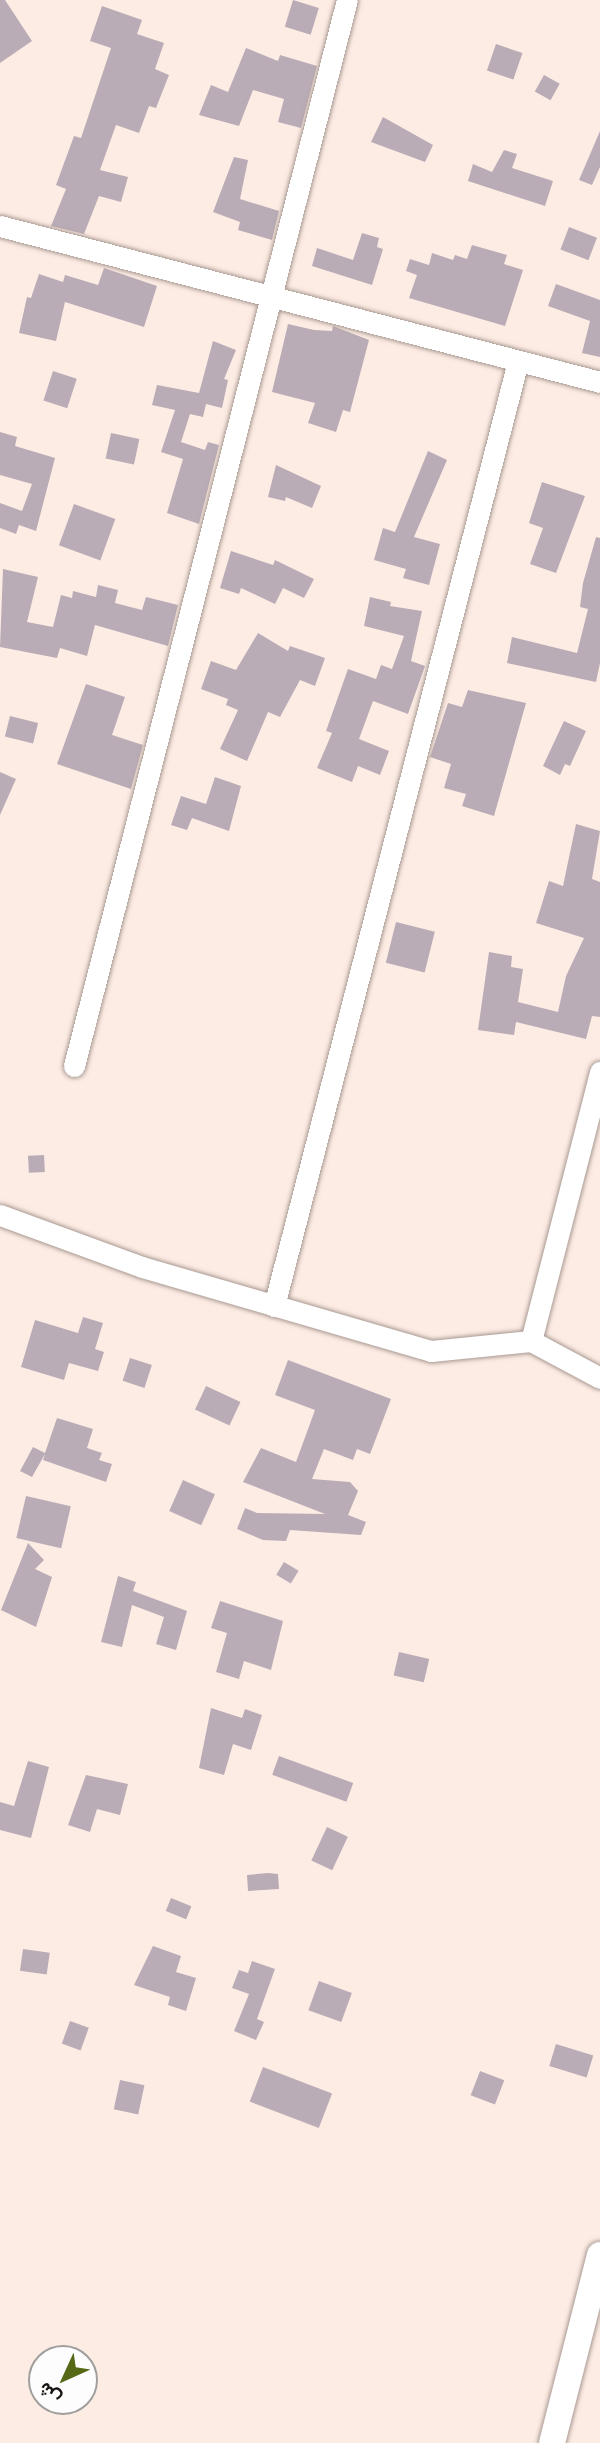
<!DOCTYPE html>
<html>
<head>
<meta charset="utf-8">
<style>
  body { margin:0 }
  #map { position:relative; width:600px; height:2443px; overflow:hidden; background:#fdece4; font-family:"Roboto Condensed",Vazirmatn,sans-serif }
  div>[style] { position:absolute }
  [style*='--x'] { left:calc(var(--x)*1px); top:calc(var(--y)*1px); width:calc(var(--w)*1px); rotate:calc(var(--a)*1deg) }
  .building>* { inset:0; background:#baacb6; transform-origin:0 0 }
  .roads { filter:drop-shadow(0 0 2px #a89992) drop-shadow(0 0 2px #a89992) }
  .minor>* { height:21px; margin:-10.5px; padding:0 10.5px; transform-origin:10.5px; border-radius:10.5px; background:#fff }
  .tertiary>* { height:26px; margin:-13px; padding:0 13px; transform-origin:13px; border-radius:13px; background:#fff }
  span { translate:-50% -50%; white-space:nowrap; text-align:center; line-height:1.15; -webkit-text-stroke:6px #fdfdfd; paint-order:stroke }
  .north { position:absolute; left:28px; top:2345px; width:70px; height:70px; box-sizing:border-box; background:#fdfdfd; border:2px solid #a19f9e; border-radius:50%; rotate:225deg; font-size:19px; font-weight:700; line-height:28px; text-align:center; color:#181210 }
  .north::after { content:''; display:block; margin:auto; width:24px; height:32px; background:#546815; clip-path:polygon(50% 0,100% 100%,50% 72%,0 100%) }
</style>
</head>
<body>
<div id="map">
  <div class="building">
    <div style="clip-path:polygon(0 0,5px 0,32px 41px,0 63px)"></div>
    <div style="left:293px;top:0;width:27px;height:28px;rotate:17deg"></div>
    <div style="clip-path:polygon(102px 6px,142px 20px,137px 34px,164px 43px,155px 69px,169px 75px,156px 108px,149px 106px,139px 133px,116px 125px,100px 170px,128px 177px,121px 202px,99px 196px,84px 234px,51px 226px,66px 189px,56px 185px,74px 136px,81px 138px,111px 48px,90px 41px)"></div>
    <div style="left:496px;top:44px;width:28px;height:28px;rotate:19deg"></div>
    <div style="clip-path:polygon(246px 48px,278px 61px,280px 55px,317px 66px,301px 128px,278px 122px,284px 99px,253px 90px,239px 126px,199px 115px,211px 85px,228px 92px)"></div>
    <div style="left:544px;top:75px;width:18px;height:19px;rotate:29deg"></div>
    <div style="clip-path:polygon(383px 117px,433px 145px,425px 162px,371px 142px)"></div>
    <div style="clip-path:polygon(600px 131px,600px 167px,592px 185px,579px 180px)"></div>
    <div style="clip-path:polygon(504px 150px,517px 154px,512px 168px,553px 181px,545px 206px,468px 181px,473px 164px,492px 172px)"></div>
    <div style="clip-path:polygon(234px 157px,248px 160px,240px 199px,279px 211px,272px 240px,238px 230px,240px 222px,213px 212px)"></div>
    <div style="left:569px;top:227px;width:30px;height:24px;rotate:21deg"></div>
    <div style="clip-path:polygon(362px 233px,379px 238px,377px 247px,383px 249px,372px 285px,312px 266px,317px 248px,353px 260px)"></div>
    <div style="clip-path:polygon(472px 245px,507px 255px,504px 264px,523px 270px,505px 326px,409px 298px,417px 275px,406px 271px,410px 259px,429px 265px,432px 253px,453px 260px,455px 255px,467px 259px)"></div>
    <div style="clip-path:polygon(104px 268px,157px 286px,144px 327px,65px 302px,56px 341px,19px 333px,27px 297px,31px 298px,39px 274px,63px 282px,65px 275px,98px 285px)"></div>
    <div style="clip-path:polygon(556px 284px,600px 300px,600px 357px,582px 353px,590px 321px,548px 306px)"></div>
    <div style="clip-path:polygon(288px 324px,314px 330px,332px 331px,333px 326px,369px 340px,350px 412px,343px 410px,336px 432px,308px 423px,315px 403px,272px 392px)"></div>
    <div style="clip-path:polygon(213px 341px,236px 350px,224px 379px,228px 380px,222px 408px,206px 404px,203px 417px,190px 414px,181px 442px,205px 450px,208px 442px,219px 445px,199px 524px,167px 513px,183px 459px,161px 452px,175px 410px,152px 405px,157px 385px,199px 393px)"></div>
    <div style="left:53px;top:371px;width:25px;height:31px;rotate:18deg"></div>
    <div style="clip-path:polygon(0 432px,17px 437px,15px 446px,55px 458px,36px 531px,19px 525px,16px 534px,0 528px,0 503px,22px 511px,32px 484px,0 475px)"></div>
    <div style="left:111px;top:433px;width:29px;height:26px;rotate:12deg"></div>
    <div style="clip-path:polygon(428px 451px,447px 460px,414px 537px,440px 544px,429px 585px,403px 578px,406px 569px,374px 560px,383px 528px,395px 532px)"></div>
    <div style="clip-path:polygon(276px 465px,321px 486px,312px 508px,286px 497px,285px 501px,268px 497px)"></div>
    <div style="clip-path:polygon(542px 482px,585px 496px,556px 573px,530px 564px,543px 528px,529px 523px)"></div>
    <div style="left:74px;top:504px;width:44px;height:44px;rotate:20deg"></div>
    <div style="clip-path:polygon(596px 537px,600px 538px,600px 663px,596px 682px,507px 663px,512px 637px,577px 653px,588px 609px,580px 607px,583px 583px)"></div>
    <div style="clip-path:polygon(231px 551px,273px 565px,275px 560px,314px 579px,304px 598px,283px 588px,275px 604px,241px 588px,239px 594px,220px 588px)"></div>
    <div style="clip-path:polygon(3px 569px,38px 577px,27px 622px,53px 627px,61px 595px,72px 598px,73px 591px,96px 597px,98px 585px,118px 590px,115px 603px,142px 610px,146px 597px,178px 605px,168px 646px,95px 625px,87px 656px,60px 648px,57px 658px,0 647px)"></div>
    <div style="clip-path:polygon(370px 597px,391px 602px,390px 606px,422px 611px,411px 661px,425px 666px,408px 714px,373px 701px,359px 739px,389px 751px,380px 775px,358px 766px,352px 782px,317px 768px,332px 733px,326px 731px,348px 669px,376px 679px,381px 665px,392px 669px,404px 636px,364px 626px)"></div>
    <div style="clip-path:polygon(258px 633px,288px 651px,290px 646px,325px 658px,315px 686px,300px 680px,280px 717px,268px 712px,247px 761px,220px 749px,238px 710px,226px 705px,228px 699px,201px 689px,211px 661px,236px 670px)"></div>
    <div style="clip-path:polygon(86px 684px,125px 697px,112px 735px,143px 745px,131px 789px,57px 764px)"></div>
    <div style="clip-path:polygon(468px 690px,526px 703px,494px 816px,462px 806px,466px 794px,444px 788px,451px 764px,430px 757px,448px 703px,462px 707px)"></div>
    <div style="left:10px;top:716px;width:29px;height:21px;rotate:14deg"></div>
    <div style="clip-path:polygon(564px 721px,586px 731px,570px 766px,565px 764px,560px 775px,543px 766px)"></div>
    <div style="clip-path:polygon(0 772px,16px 779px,0 815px)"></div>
    <div style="clip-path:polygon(215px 777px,241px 786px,229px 831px,192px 818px,187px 830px,171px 825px,181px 796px,206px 804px)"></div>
    <div style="clip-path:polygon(576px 824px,600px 831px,592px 879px,600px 882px,600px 1017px,592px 1016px,586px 1039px,516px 1022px,514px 1035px,478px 1030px,489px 952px,512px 956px,511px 967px,523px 969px,518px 1002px,558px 1012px,566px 976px,584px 938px,536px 923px,549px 881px,563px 886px)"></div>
    <div style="left:396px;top:922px;width:40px;height:42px;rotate:14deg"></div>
    <div style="left:44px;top:1155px;width:17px;height:16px;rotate:87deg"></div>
    <div style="clip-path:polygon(83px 1317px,103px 1323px,95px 1349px,104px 1352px,98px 1371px,69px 1363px,64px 1380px,21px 1367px,35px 1320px,78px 1333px)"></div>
    <div style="left:130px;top:1358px;width:23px;height:24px;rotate:18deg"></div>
    <div style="clip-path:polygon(288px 1360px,391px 1399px,370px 1454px,357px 1449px,353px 1460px,324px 1449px,312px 1479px,350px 1482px,358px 1491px,348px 1515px,366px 1522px,361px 1535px,290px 1530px,286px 1541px,263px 1540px,237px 1529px,245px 1508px,257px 1513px,325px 1514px,243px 1482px,261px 1448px,296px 1462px,315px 1410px,275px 1395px)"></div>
    <div style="left:206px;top:1386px;width:38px;height:26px;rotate:25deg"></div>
    <div style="clip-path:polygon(57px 1418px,93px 1429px,87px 1448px,102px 1453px,99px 1460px,112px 1464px,106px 1482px,43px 1460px,45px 1454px,32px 1477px,20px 1471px,33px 1447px,45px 1453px)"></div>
    <div style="left:183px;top:1480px;width:35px;height:34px;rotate:24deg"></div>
    <div style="left:26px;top:1496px;width:46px;height:43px;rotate:13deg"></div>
    <div style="clip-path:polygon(28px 1543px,44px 1560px,35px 1569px,52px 1577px,36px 1627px,1px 1610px)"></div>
    <div style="left:284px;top:1562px;width:17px;height:15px;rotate:31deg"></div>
    <div style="clip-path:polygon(118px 1576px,136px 1582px,133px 1591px,187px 1611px,176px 1650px,156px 1644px,164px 1617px,132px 1605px,122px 1647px,101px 1642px)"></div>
    <div style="clip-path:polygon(220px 1601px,283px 1621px,271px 1670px,244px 1661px,239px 1679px,216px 1672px,227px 1633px,211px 1628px)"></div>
    <div style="left:399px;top:1652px;width:31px;height:24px;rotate:13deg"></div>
    <div style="clip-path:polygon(211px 1708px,242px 1718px,245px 1709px,262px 1715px,251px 1750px,233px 1744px,224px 1775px,199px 1768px)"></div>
    <div style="left:279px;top:1756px;width:79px;height:20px;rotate:20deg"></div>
    <div style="clip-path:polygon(28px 1761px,49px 1767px,31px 1838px,0 1830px,0 1802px,14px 1806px)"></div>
    <div style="clip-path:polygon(86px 1775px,128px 1784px,120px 1815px,97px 1809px,90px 1832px,68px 1825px)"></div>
    <div style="left:327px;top:1827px;width:23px;height:37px;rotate:25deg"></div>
    <div style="clip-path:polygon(268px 1873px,278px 1874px,279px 1889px,248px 1891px,247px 1875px)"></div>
    <div style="left:171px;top:1898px;width:22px;height:14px;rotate:22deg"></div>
    <div style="clip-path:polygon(153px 1946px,181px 1956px,176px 1972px,196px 1978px,186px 2011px,168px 2005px,170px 1997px,134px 1985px)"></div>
    <div style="left:23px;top:1949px;width:27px;height:22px;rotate:8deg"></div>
    <div style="clip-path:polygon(252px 1961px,275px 1969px,257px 2019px,264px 2022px,256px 2040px,234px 2031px,249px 1994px,232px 1988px,239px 1970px,248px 1973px)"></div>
    <div style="left:319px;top:1981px;width:35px;height:31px;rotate:20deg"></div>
    <div style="left:70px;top:2021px;width:20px;height:24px;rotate:20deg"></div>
    <div style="left:556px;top:2044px;width:39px;height:23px;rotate:17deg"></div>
    <div style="left:263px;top:2067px;width:74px;height:37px;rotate:21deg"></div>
    <div style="left:480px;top:2071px;width:26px;height:26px;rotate:21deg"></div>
    <div style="left:120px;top:2080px;width:25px;height:30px;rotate:12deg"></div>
  </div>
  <div class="roads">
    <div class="minor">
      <div style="--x:0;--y:226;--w:620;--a:14.57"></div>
      <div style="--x:74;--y:1066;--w:1100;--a:-75.64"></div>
      <div style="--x:0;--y:1215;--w:151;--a:20.1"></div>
      <div style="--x:142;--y:1267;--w:301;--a:16.2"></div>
      <div style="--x:431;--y:1351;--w:100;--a:-5.7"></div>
      <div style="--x:531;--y:1341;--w:78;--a:28.2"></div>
      <div style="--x:274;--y:1306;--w:976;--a:-75.52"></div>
      <div style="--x:531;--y:1341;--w:278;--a:-75.6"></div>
    </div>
    <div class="tertiary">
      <div style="--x:552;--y:2443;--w:194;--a:-75.7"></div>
    </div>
  </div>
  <div class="north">ش</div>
</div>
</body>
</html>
